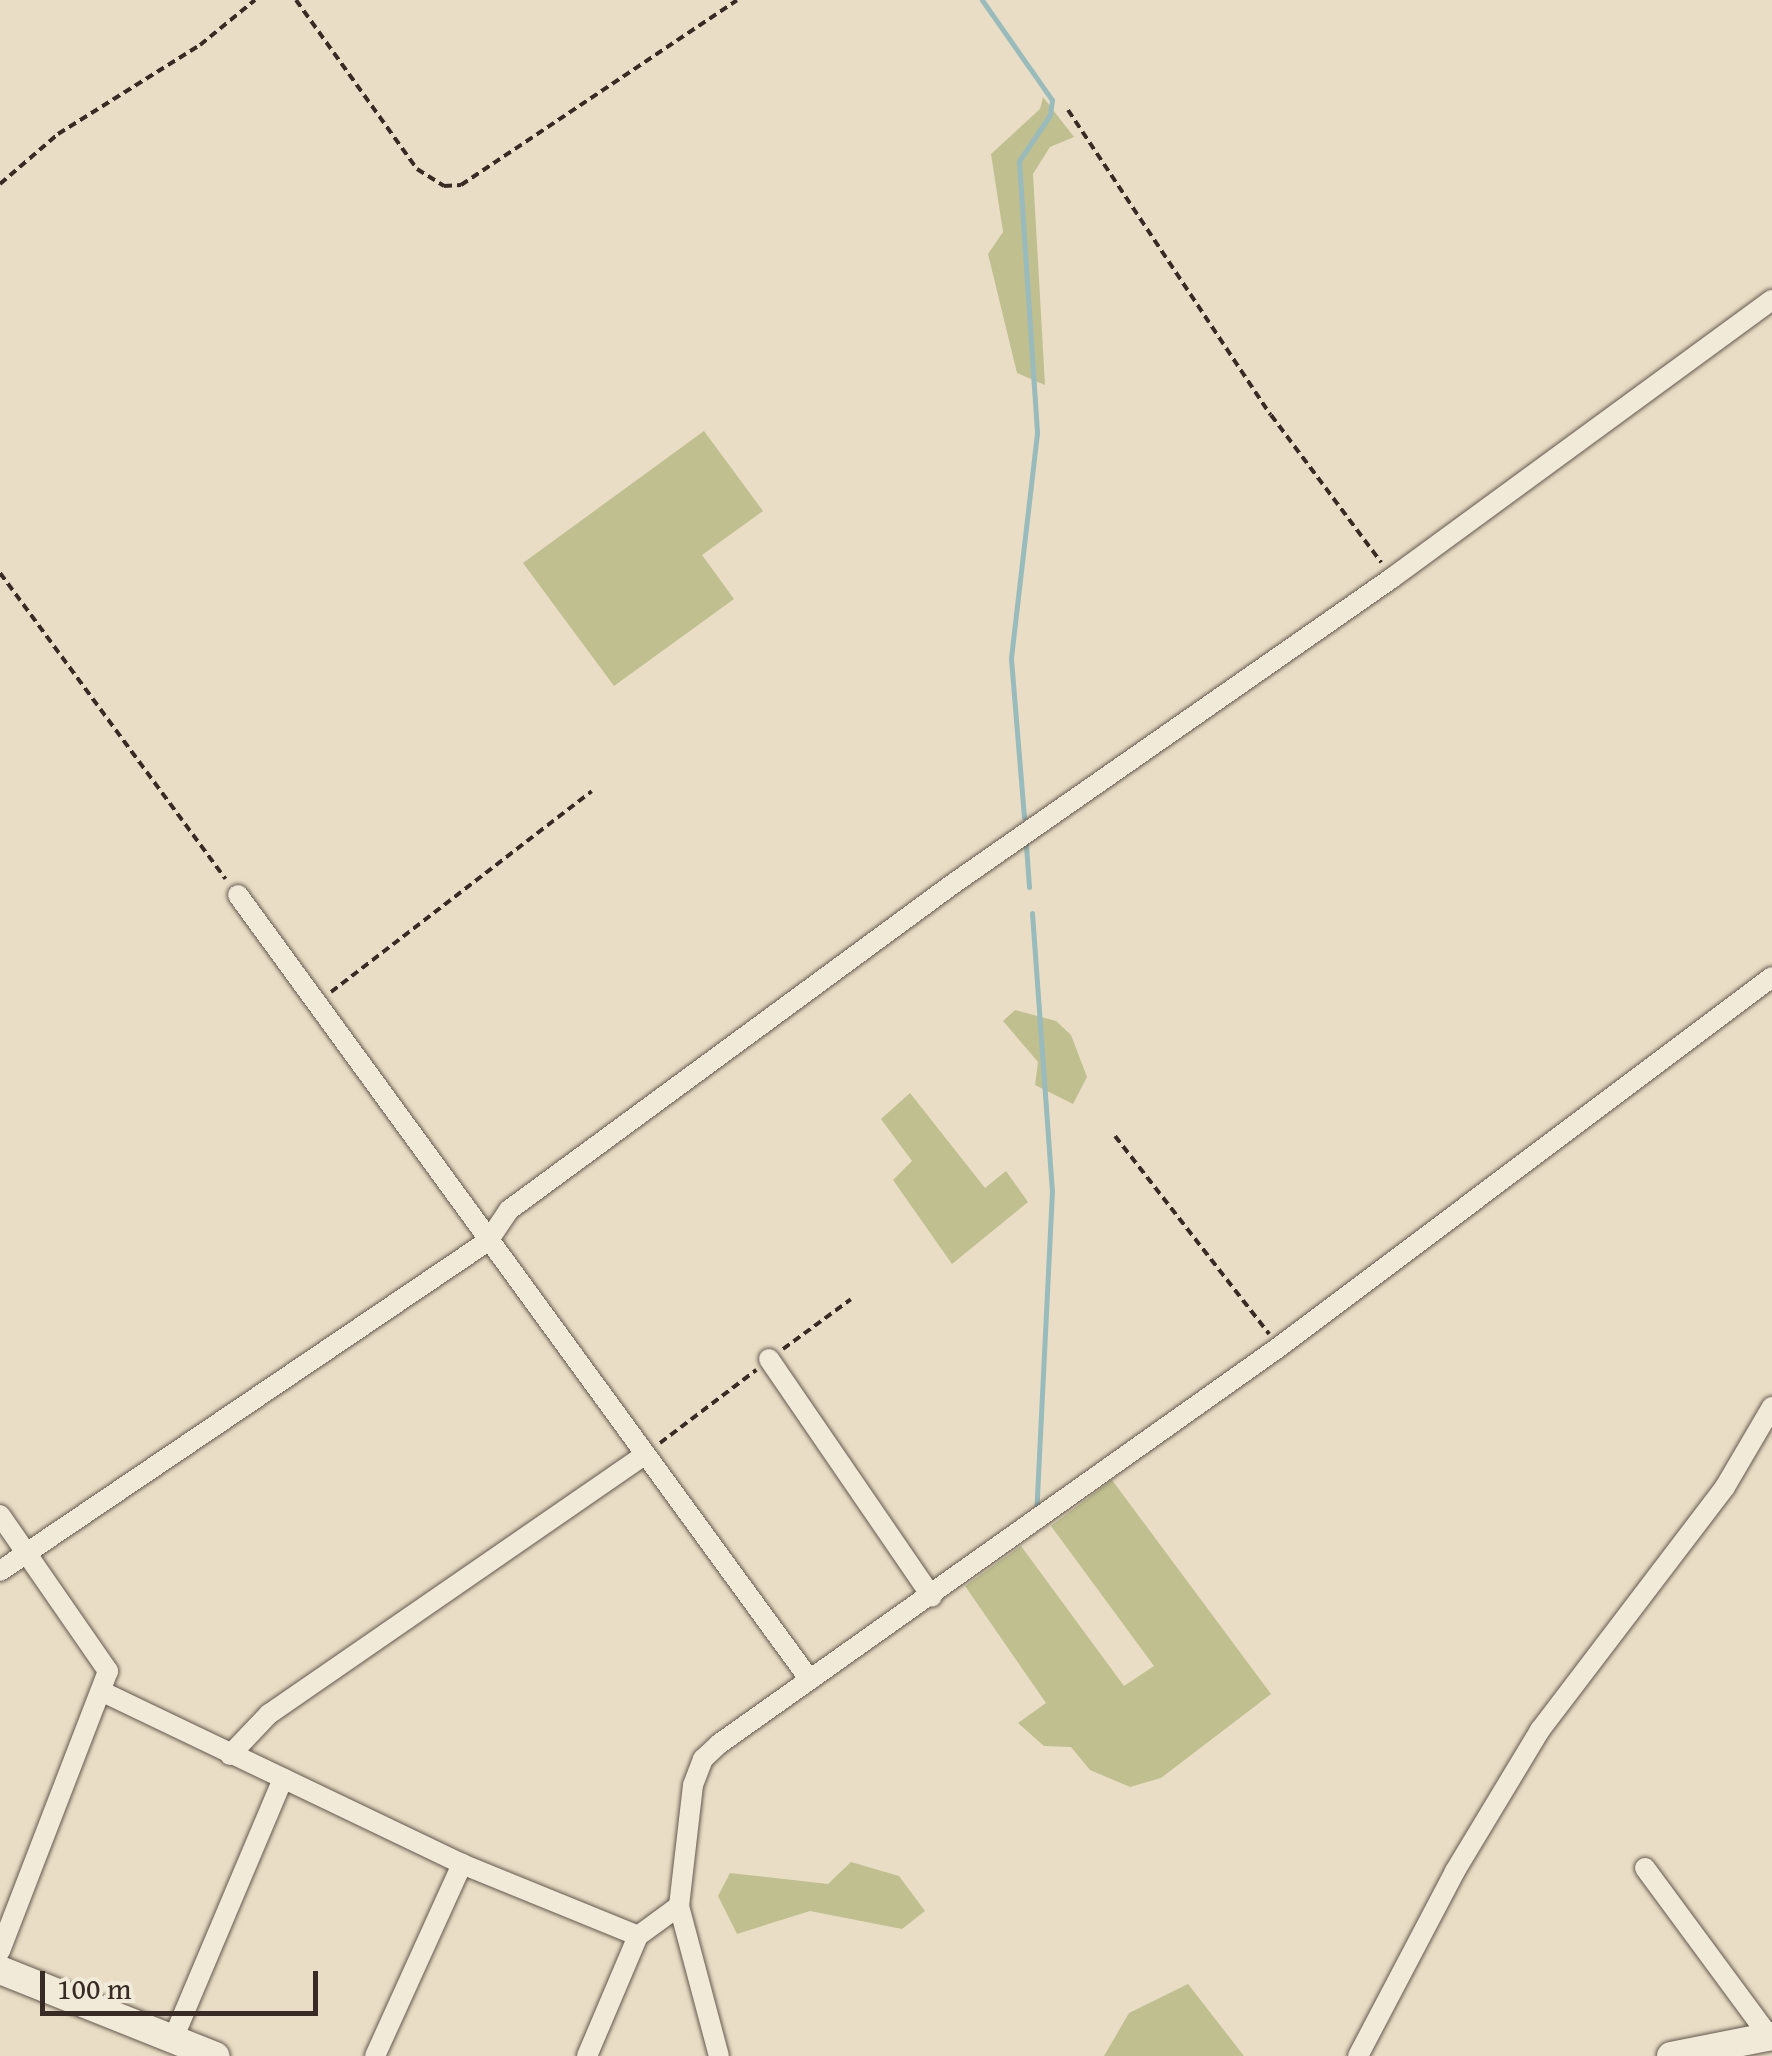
<!DOCTYPE html>
<html>
<head>
<meta charset="utf-8">
<style>
  body { margin:0 }
  #map { position:relative; width:1772px; height:2056px; overflow:hidden; background:#e9dec5; font-family:"Gentium Book Plus",serif }
  div>[style] { position:absolute }
  [style*='--x'] { left:calc(var(--x)*1px); top:calc(var(--y)*1px); width:calc(var(--w)*1px); rotate:calc(var(--a)*1deg) }
  .green>* { inset:0; background:#bfbf8f }
  .stream>* { height:5px; margin:-2.5px; padding:0 2.5px; transform-origin:2.5px; border-radius:2.5px; background:#9bb }
  .path>* { height:4px; margin-top:-2px; transform-origin:0; background:repeating-linear-gradient(90deg,#382b26 0 8px,transparent 0 13px) }
  .roads { filter:drop-shadow(0 0 2px #64584e) drop-shadow(0 0 2px #64584e) }
  .street>* { height:20px; margin:-10px; padding:0 10px; transform-origin:10px; border-radius:10px; background:#f1ead9 }
  .secondary>* { height:28px; margin:-14px; padding:0 14px; transform-origin:14px; border-radius:14px; background:#f1ead9 }
  span { translate:-50% -50%; white-space:nowrap; text-align:center; line-height:1.15; -webkit-text-stroke:10px #f1ead9; paint-order:stroke }
  .scale { position:absolute; left:40px; top:1971px; width:278px; height:45px; box-sizing:border-box; border:5px solid #382b26; border-top:0; padding-left:12px; font-size:30px; line-height:35px; white-space:nowrap; color:#382b26; -webkit-text-stroke:8px #f1ead9; paint-order:stroke }
</style>
</head>
<body>
<div id="map">
  <div class="green">
    <div style="clip-path:polygon(1043px 97px,1074px 137px,1050px 147px,1033px 174px,1045px 385px,1017px 373px,988px 254px,1003px 232px,991px 154px,1040px 109px)"></div>
    <div style="clip-path:polygon(704px 431px,763px 511px,702px 555px,734px 599px,614px 686px,523px 563px)"></div>
    <div style="clip-path:polygon(1015px 1010px,1056px 1021px,1071px 1035px,1087px 1077px,1073px 1104px,1035px 1085px,1038px 1062px,1003px 1021px)"></div>
    <div style="clip-path:polygon(910px 1093px,985px 1188px,1006px 1171px,1028px 1202px,952px 1264px,893px 1180px,912px 1161px,881px 1119px)"></div>
    <div style="clip-path:polygon(1112px 1480px,1271px 1694px,1161px 1778px,1130px 1787px,1090px 1770px,1071px 1747px,1044px 1746px,1018px 1723px,1046px 1703px,965px 1586px,1021px 1546px,1124px 1686px,1154px 1666px,1051px 1526px)"></div>
    <div style="clip-path:polygon(851px 1862px,899px 1876px,925px 1911px,902px 1929px,810px 1911px,737px 1934px,718px 1896px,730px 1873px,828px 1884px)"></div>
    <div style="clip-path:polygon(1188px 1984px,1244px 2056px,1104px 2056px,1129px 2013px)"></div>
  </div>
  <div class="stream">
    <div style="--x:982;--y:0;--w:122;--a:55"></div>
    <div style="--x:1052;--y:100;--w:15;--a:98"></div>
    <div style="--x:1050;--y:115;--w:55;--a:124"></div>
    <div style="--x:1019;--y:161;--w:273;--a:86.2"></div>
    <div style="--x:1037;--y:433;--w:227;--a:96.6"></div>
    <div style="--x:1011;--y:659;--w:159;--a:85.3"></div>
    <div style="--x:1026;--y:845;--w:42;--a:85.9"></div>
    <div style="--x:1032;--y:913;--w:278;--a:85.9"></div>
    <div style="--x:1052;--y:1190;--w:322;--a:92.8"></div>
  </div>
  <div class="path">
    <div style="--x:296;--y:0;--w:208;--a:54.4"></div>
    <div style="--x:417;--y:169;--w:32;--a:32"></div>
    <div style="--x:444;--y:186;--w:17;--a:-3"></div>
    <div style="--x:461;--y:185;--w:332;--a:-33.8"></div>
    <div style="--x:1068;--y:110;--w:366;--a:56.4"></div>
    <div style="--x:1271;--y:415;--w:184;--a:53.2"></div>
    <div style="--x:0;--y:184;--w:77;--a:-40.8"></div>
    <div style="--x:58;--y:134;--w:168;--a:-32.1"></div>
    <div style="--x:200;--y:45;--w:71;--a:-39.3"></div>
    <div style="--x:0;--y:573;--w:380;--a:53.6"></div>
    <div style="--x:331;--y:992;--w:329;--a:-37.6"></div>
    <div style="--x:1115;--y:1136;--w:251;--a:52.1"></div>
    <div style="--x:783;--y:1349;--w:84;--a:-36.3"></div>
    <div style="--x:660;--y:1443;--w:121;--a:-37.2"></div>
  </div>
  <div class="roads">
    <div class="street">
      <div style="--x:238;--y:895;--w:971;--a:53.92"></div>
      <div style="--x:769;--y:1359;--w:288;--a:55.6"></div>
      <div style="--x:0;--y:1515;--w:190;--a:55.3"></div>
      <div style="--x:108;--y:1671;--w:300;--a:111.1"></div>
      <div style="--x:0;--y:1571;--w:589;--a:-34.07"></div>
      <div style="--x:488;--y:1241;--w:37;--a:-56"></div>
      <div style="--x:509;--y:1210;--w:547;--a:-36.3"></div>
      <div style="--x:950;--y:886;--w:539;--a:-34.87"></div>
      <div style="--x:1392;--y:578;--w:471;--a:-36.2"></div>
      <div style="--x:105;--y:1693;--w:396;--a:25.6"></div>
      <div style="--x:462;--y:1864;--w:190;--a:22.2"></div>
      <div style="--x:230;--y:1755;--w:57;--a:-46.4"></div>
      <div style="--x:269;--y:1714;--w:456;--a:-34.6"></div>
      <div style="--x:1645;--y:1868;--w:214;--a:53.6"></div>
      <div style="--x:679;--y:1906;--w:155;--a:75.1"></div>
      <div style="--x:173;--y:2039;--w:283;--a:-67.1"></div>
      <div style="--x:375;--y:2056;--w:211;--a:-65.6"></div>
      <div style="--x:587;--y:2056;--w:130;--a:-67"></div>
      <div style="--x:638;--y:1936;--w:51;--a:-36.2"></div>
      <div style="--x:679;--y:1906;--w:122;--a:-83.4"></div>
      <div style="--x:693;--y:1785;--w:28;--a:-69"></div>
      <div style="--x:703;--y:1759;--w:22;--a:-43"></div>
      <div style="--x:719;--y:1744;--w:686;--a:-35.33"></div>
      <div style="--x:1279;--y:1347;--w:616;--a:-36.89"></div>
      <div style="--x:1358;--y:2056;--w:209;--a:-62.3"></div>
      <div style="--x:1455;--y:1871;--w:165;--a:-58.9"></div>
      <div style="--x:1540;--y:1730;--w:305;--a:-52.7"></div>
      <div style="--x:1725;--y:1487;--w:93;--a:-59.6"></div>
    </div>
    <div class="secondary">
      <div style="--x:0;--y:1970;--w:232;--a:21.8"></div>
      <div style="--x:1671;--y:2056;--w:103;--a:-11.2"></div>
    </div>
  </div>
  <div class="scale">100 m</div>
</div>
</body>
</html>
